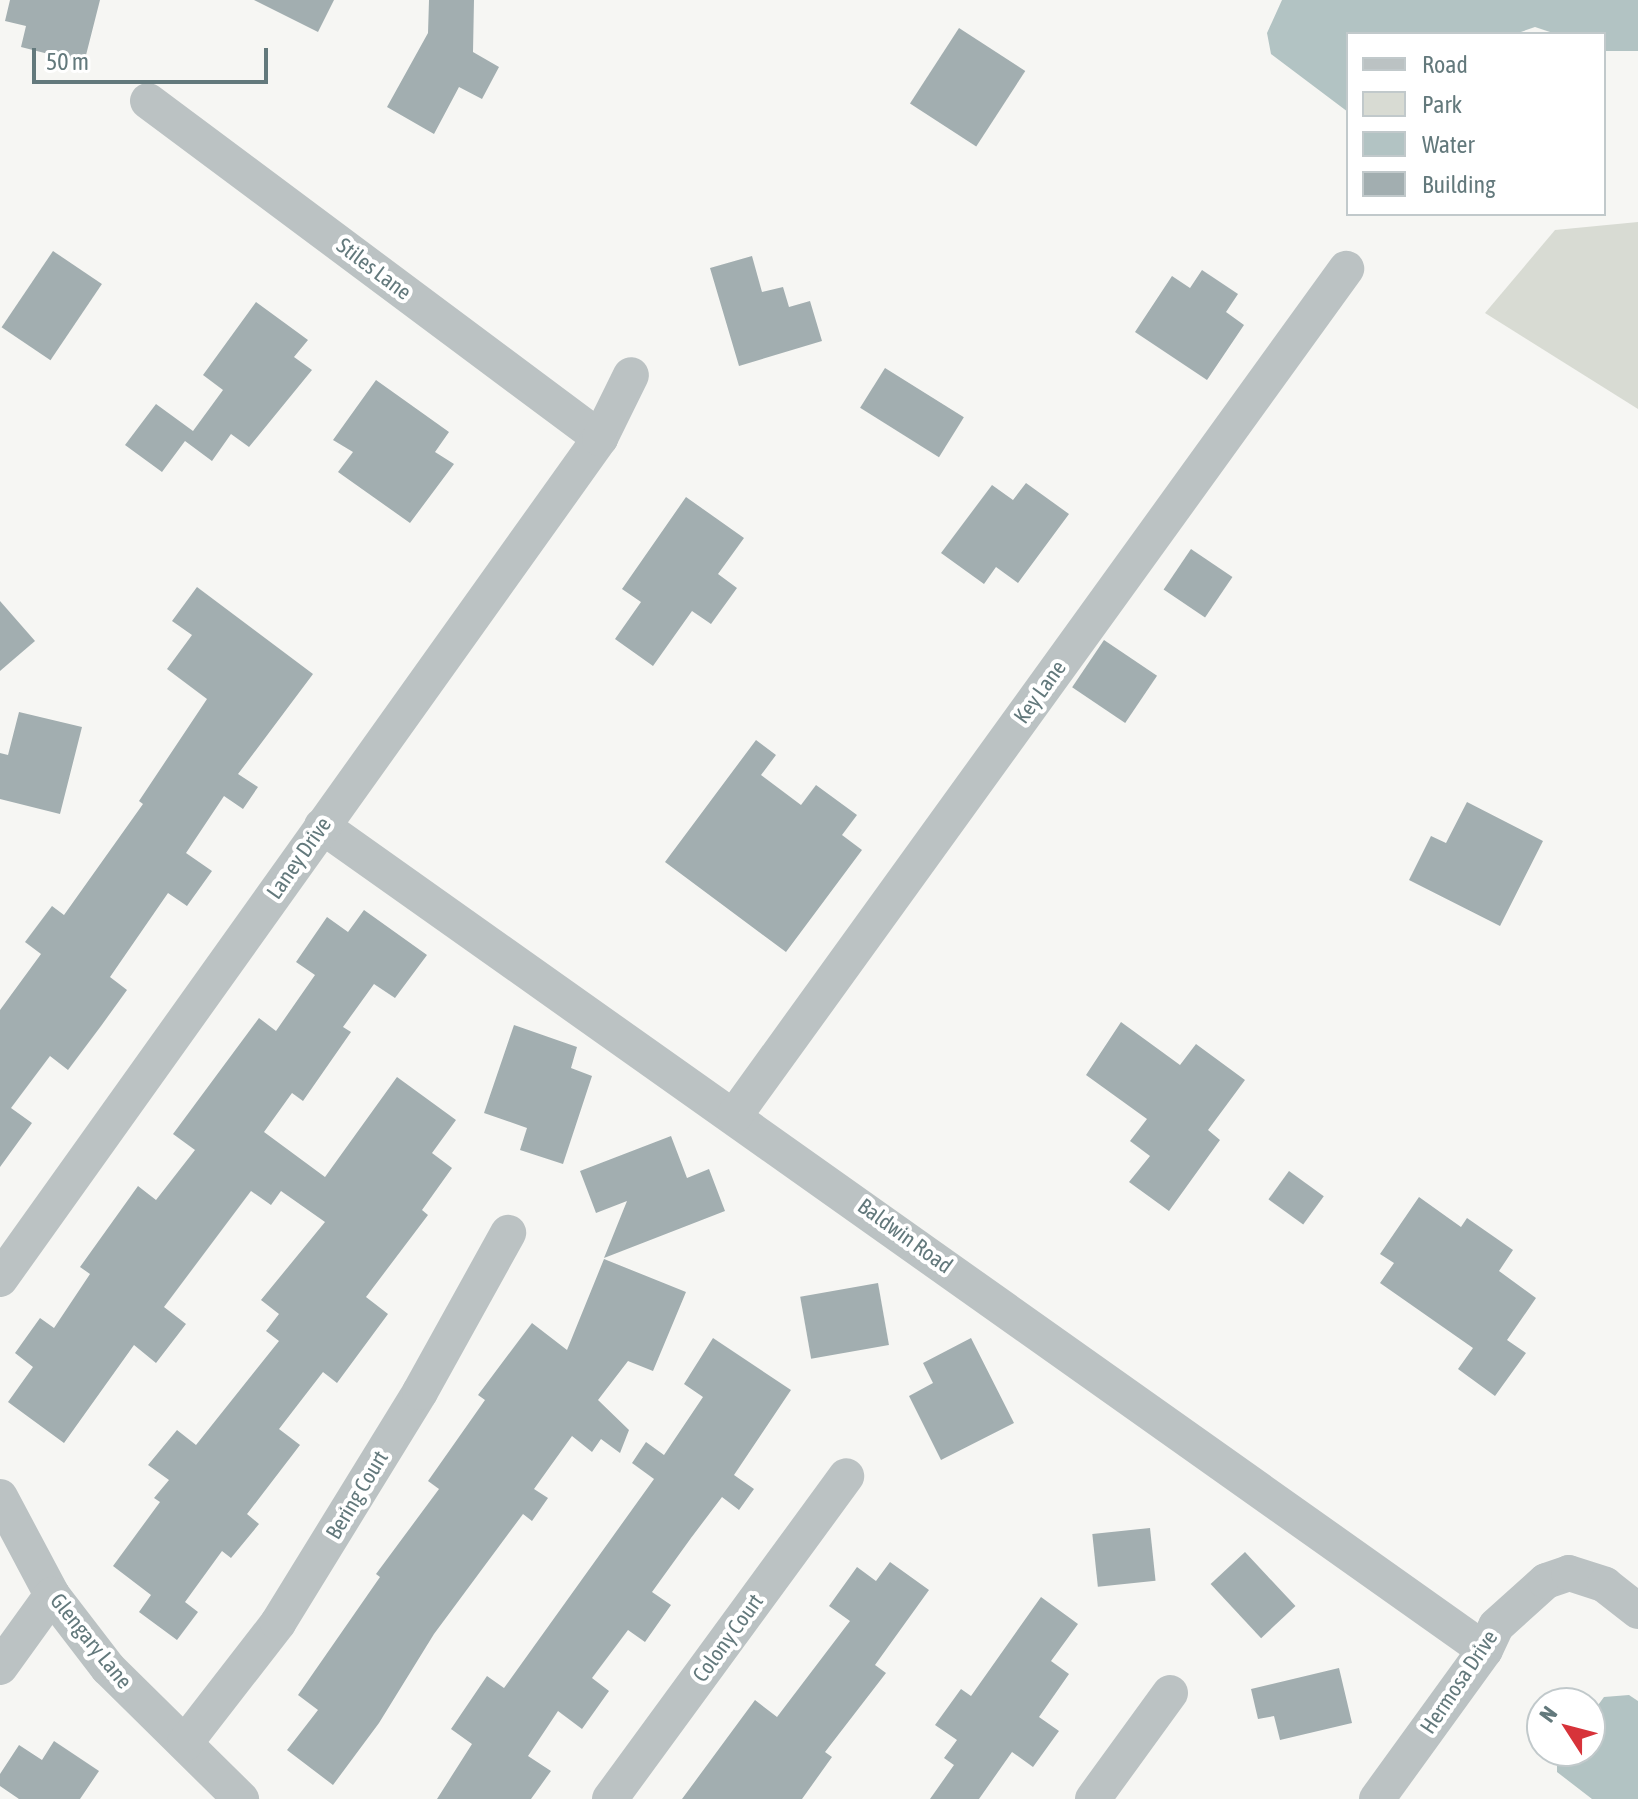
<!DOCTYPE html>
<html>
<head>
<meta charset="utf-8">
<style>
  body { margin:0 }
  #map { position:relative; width:1638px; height:1799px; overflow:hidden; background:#f6f6f3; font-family:"Asap Condensed",sans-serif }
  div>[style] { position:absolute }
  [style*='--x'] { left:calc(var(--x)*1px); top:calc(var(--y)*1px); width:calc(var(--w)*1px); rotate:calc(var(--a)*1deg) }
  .green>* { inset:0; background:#d8dbd3 }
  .water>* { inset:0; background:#b2c3c3 }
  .building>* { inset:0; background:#a2aeb0; transform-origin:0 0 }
  .street>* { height:36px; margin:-18px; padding:0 18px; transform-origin:18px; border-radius:18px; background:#bbc2c3 }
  span { translate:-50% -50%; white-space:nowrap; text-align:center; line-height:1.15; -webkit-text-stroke:8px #fff; paint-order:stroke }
  .street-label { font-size:22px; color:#63797c }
  .legend { position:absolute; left:1346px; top:32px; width:260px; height:184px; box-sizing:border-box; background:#fff; border:2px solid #c1c9cb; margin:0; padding:10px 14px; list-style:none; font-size:24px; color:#63797c }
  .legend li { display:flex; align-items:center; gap:16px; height:40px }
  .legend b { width:40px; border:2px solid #c1c9cb }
  .north { position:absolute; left:1526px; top:1687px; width:80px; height:80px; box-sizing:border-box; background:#fff; border:2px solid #c1c9cb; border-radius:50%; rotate:306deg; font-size:22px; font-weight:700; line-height:32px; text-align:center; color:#63797c }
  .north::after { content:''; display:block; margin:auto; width:28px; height:36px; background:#d7333a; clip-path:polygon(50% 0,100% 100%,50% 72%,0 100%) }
  .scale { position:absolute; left:32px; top:48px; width:236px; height:36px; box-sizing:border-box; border:4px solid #63797c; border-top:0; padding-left:10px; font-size:24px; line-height:28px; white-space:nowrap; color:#63797c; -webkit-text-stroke:6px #fff; paint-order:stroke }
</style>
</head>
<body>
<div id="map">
  <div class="green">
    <div style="clip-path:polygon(1638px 222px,1638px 409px,1485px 313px,1555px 230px)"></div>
  </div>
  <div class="water">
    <div style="clip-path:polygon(1282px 0,1638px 0,1638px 51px,1604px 51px,1604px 34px,1556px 34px,1535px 27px,1515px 34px,1348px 34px,1348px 112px,1271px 54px,1267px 33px)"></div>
    <div style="clip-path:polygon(1629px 1695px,1638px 1701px,1638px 1799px,1592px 1799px,1557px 1772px,1557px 1761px,1565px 1751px,1590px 1751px,1590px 1716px,1604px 1697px)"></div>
  </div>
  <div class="building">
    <div style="clip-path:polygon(10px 0,100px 0,84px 63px,21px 47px,26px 26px,5px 21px)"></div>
    <div style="clip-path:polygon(254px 0,334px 0,318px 32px)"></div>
    <div style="clip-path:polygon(429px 0,474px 0,473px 52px,499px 67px,482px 99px,459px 87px,434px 134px,387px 107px,428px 33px)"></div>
    <div style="left:959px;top:28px;width:79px;height:90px;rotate:33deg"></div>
    <div style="left:53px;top:251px;width:59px;height:92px;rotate:34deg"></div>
    <div style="clip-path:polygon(752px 256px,762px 292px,783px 287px,789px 307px,810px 301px,822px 341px,739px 366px,710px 268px)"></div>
    <div style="clip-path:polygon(1202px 270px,1238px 294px,1226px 312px,1244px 325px,1207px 380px,1135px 332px,1172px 276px,1190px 288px)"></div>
    <div style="clip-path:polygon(256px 302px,308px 340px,294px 357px,312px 370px,249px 447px,231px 434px,212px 461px,185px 441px,162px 472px,125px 445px,156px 404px,193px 431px,223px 390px,203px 375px)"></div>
    <div style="left:885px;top:368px;width:93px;height:47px;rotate:32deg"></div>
    <div style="clip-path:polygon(376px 380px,449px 432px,435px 452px,454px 464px,410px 523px,338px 472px,353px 452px,333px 440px)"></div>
    <div style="clip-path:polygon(1026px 483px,1069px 514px,1018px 583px,996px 567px,984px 584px,941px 553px,992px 485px,1013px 500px)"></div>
    <div style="clip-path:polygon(686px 497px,744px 538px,718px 574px,737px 588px,711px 624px,692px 611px,653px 666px,615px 639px,641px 602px,622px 589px)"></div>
    <div style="left:1191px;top:549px;width:50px;height:49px;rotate:34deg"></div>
    <div style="clip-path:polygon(197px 587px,313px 674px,238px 774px,258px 787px,243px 809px,224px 796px,186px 853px,212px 871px,187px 906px,168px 893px,110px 977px,127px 990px,101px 1026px,68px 1070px,50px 1056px,11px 1108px,32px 1123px,0 1167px,0 1010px,41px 954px,25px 942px,52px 906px,64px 915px,143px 804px,139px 801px,207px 699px,167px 669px,192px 635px,172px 621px)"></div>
    <div style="clip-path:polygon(0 601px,35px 641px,0 671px)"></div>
    <div style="left:1104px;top:640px;width:64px;height:57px;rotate:34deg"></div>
    <div style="clip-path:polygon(19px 712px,82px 727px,60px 814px,0 799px,0 753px,8px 755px)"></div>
    <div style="clip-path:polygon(756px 740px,776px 755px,761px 775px,801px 805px,816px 785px,857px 815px,842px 835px,862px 850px,786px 952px,665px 862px)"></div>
    <div style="clip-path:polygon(1467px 802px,1543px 841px,1500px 926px,1409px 880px,1431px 836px,1446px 843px)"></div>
    <div style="clip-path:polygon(364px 910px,427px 955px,395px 998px,374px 984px,343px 1027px,351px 1032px,303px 1101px,292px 1093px,264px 1132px,325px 1177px,397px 1077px,456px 1120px,432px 1153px,452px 1168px,422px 1210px,428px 1215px,366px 1297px,388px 1314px,337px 1383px,323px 1372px,279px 1429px,300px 1445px,247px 1514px,259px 1524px,231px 1558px,222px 1551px,185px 1602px,198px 1612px,177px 1640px,139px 1612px,151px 1595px,113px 1566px,160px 1502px,154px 1498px,169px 1480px,148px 1465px,177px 1430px,196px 1445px,279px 1341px,266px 1331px,279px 1314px,261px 1300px,325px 1222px,281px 1191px,271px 1205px,251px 1191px,164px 1307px,186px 1324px,156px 1363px,134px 1345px,64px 1443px,8px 1402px,33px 1367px,15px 1353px,40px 1318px,54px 1328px,90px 1274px,80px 1267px,138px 1186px,156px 1200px,195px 1150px,173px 1134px,259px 1018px,276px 1031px,315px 975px,296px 962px,327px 917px,348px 932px)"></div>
    <div style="clip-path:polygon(1121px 1022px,1180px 1065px,1196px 1044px,1245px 1080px,1208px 1130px,1220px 1140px,1169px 1211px,1129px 1182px,1150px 1156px,1130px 1141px,1147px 1119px,1086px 1075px)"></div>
    <div style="clip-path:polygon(514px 1025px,577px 1047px,571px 1068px,592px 1076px,563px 1164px,520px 1150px,527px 1128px,484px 1113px)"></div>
    <div style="clip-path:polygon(671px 1136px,687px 1178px,709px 1169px,725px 1211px,604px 1258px,627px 1201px,596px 1213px,580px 1171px)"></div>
    <div style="left:1289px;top:1171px;width:43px;height:35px;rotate:36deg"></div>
    <div style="clip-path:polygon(1419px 1197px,1461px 1227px,1467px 1218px,1513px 1250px,1499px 1271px,1536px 1298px,1507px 1340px,1526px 1353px,1495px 1396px,1458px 1369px,1473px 1348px,1380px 1283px,1394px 1263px,1380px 1254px)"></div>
    <div style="clip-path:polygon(604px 1259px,686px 1292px,653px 1371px,628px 1361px,598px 1400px,629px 1430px,620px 1453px,601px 1439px,592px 1452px,572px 1436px,534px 1489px,548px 1498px,532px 1521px,523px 1514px,434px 1634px,379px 1723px,333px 1785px,287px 1750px,318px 1710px,298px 1695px,380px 1577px,376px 1574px,439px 1489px,428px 1481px,485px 1400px,478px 1395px,532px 1323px,567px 1350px)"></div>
    <div style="left:878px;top:1283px;width:63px;height:79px;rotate:80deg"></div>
    <div style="clip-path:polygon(713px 1338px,791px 1390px,734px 1475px,754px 1489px,739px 1510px,722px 1497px,691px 1538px,652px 1592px,671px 1605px,645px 1642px,628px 1630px,592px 1678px,609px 1691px,582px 1729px,558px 1711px,528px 1756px,551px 1771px,531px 1799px,437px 1799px,472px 1744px,451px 1729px,487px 1676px,504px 1688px,654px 1479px,632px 1463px,646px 1442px,664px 1455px,703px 1397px,684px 1384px)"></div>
    <div style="clip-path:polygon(971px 1338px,1014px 1423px,941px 1460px,909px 1396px,933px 1383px,923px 1363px)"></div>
    <div style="left:1150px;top:1528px;width:53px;height:58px;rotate:84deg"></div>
    <div style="left:1245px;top:1552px;width:74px;height:47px;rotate:47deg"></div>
    <div style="clip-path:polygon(890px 1562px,929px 1590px,875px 1665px,886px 1673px,825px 1752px,832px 1757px,802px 1799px,682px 1799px,755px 1700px,777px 1717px,850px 1621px,829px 1606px,857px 1567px,876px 1581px)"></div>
    <div style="clip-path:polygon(1041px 1597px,1078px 1624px,1051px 1661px,1069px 1674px,1039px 1717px,1059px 1731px,1033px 1767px,1012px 1752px,979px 1799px,930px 1799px,954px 1765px,944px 1758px,957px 1740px,935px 1725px,961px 1689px,971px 1696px)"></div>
    <div style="clip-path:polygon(1339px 1668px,1352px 1723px,1280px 1740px,1274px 1716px,1258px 1719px,1251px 1689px)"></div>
    <div style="clip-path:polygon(54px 1741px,99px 1771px,80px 1799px,19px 1799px,0 1786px,0 1774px,19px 1745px,42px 1760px)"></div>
  </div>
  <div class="street">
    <div style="--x:148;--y:101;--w:564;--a:36.71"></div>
    <div style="--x:322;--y:826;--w:1425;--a:35.32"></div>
    <div style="--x:735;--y:1115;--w:1044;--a:-54.16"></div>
    <div style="--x:0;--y:1279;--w:1033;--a:-54.49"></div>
    <div style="--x:600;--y:438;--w:70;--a:-63.8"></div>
    <div style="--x:0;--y:1497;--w:111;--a:62"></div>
    <div style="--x:52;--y:1595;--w:92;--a:52.5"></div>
    <div style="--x:108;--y:1668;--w:187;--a:44.6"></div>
    <div style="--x:0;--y:1667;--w:89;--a:-54.2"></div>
    <div style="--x:185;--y:1743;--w:152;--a:-52.2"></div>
    <div style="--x:278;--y:1623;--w:271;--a:-58.4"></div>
    <div style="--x:420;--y:1392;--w:182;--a:-61"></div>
    <div style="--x:610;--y:1799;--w:400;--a:-53.8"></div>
    <div style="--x:1093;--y:1799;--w:131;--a:-54"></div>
    <div style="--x:1377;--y:1799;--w:184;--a:-54.1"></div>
    <div style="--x:1485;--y:1650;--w:26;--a:-65"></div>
    <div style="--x:1496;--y:1626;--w:67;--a:-42"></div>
    <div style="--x:1546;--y:1581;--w:24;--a:-19"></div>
    <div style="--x:1569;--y:1573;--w:38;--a:18"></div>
    <div style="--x:1605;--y:1585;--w:42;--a:38.2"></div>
  </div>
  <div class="street-label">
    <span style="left:374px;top:269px;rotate:37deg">Stiles Lane</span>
    <span style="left:1040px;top:692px;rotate:-54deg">Key Lane</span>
    <span style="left:299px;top:858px;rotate:-55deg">Laney Drive</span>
    <span style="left:905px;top:1236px;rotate:36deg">Baldwin Road</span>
    <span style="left:357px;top:1495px;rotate:-59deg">Bering Court</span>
    <span style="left:728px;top:1638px;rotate:-54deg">Colony Court</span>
    <span style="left:91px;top:1641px;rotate:51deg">Glengary Lane</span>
    <span style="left:1459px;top:1682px;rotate:-56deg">Hermosa Drive</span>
  </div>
  <ul class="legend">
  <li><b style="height:10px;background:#bbc2c3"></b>Road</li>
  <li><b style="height:22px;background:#d8dbd3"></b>Park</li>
  <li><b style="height:22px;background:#b2c3c3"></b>Water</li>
  <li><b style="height:22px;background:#a2aeb0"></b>Building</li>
  </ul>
  <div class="north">N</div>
  <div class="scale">50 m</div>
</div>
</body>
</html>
